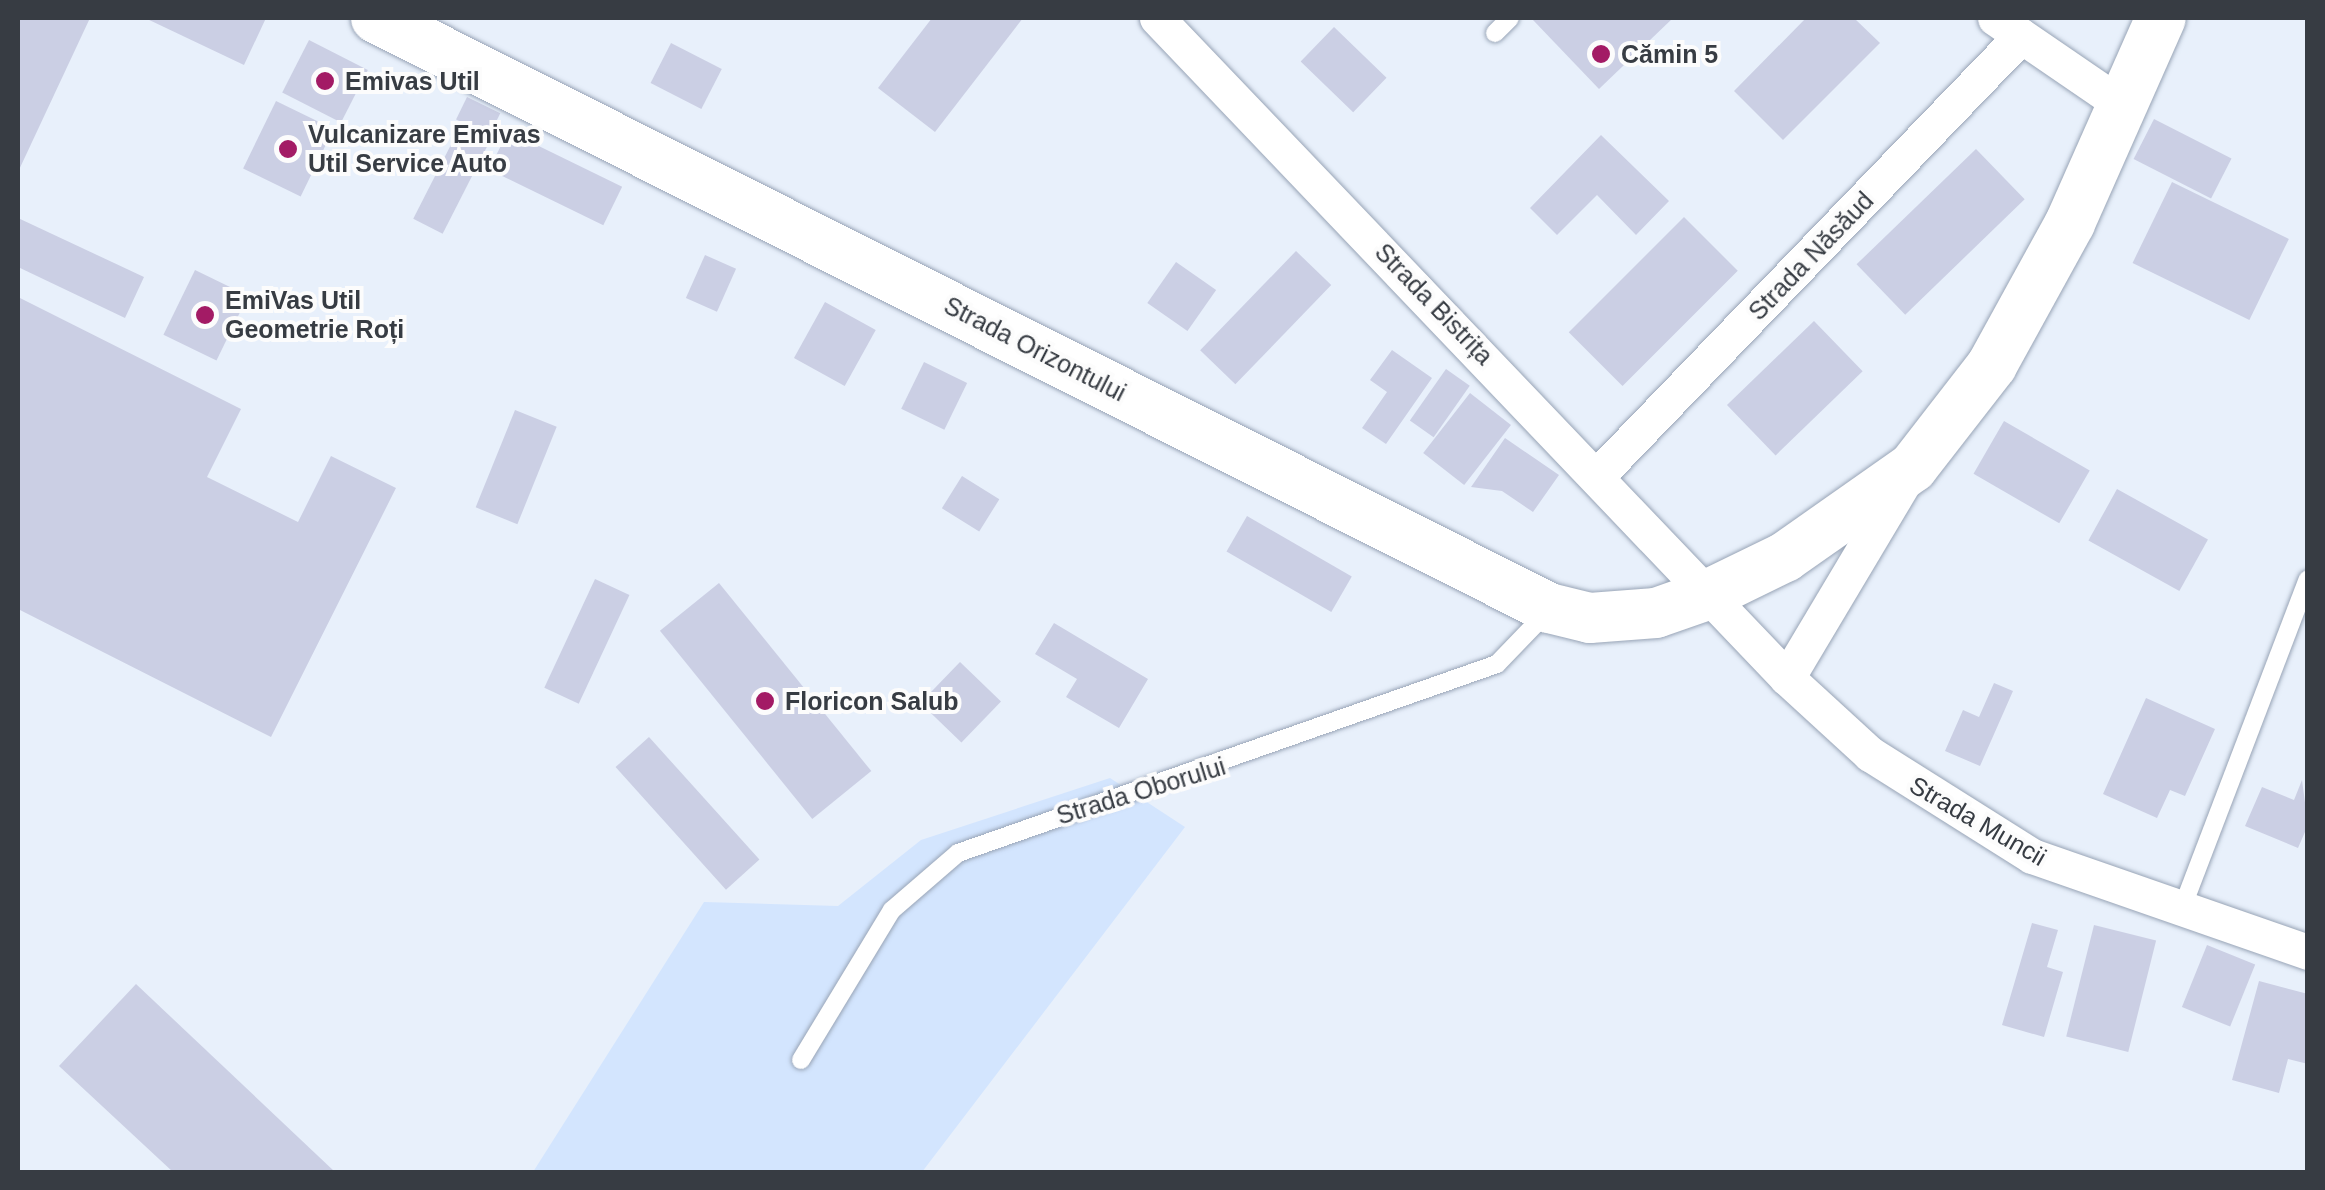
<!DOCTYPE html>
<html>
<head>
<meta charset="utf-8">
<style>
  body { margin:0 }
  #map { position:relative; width:2325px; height:1190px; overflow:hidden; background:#e8f0fb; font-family:Arial,sans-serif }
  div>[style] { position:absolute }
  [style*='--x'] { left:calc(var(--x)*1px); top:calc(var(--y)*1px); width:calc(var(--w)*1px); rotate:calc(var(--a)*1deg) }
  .built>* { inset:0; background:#d3e5fe }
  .building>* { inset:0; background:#cbcfe4; transform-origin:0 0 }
  .roads { filter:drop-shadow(0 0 2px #98a4b6) drop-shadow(0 0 2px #98a4b6) }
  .service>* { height:18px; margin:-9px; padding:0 9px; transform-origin:9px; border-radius:9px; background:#fff }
  .minor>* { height:35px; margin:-17.5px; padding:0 17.5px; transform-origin:17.5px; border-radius:17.5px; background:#fff }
  .secondary>* { height:50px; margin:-25px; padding:0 25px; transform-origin:25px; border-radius:25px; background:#fff }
  .dots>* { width:28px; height:28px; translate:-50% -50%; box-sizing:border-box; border:5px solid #fcfcfc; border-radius:50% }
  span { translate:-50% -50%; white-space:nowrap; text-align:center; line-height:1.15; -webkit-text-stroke:8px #fcfcfc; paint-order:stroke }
  .poi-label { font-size:25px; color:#373c43; font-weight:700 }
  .left { translate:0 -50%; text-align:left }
  .street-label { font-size:25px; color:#373c43 }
  .frame { position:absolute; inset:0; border:20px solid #373c43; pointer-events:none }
</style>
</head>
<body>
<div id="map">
  <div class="built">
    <div style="clip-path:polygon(1110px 778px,1185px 827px,922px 1172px,533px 1172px,704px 902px,838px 906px,921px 840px)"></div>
  </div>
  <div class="building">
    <div style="clip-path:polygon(18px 18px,90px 18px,18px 172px)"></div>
    <div style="clip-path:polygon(145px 18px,266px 18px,244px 65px)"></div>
    <div style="clip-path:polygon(932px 18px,1023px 18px,935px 132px,878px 88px)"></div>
    <div style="clip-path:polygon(1673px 18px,1599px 89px,1533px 20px,1535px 18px)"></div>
    <div style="clip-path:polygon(1806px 18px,1854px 18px,1880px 43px,1783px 140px,1734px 91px)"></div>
    <div style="left:1334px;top:27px;width:73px;height:48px;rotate:44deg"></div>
    <div style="left:309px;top:40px;width:66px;height:59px;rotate:27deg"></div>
    <div style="left:671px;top:43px;width:57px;height:45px;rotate:27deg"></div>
    <div style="left:467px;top:97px;width:37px;height:25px;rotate:26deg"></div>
    <div style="left:276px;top:101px;width:64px;height:75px;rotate:26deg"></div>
    <div style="left:2154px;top:119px;width:87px;height:45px;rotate:27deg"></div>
    <div style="left:460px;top:127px;width:33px;height:103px;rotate:27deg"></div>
    <div style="left:508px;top:131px;width:127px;height:43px;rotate:26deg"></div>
    <div style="clip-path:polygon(1601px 135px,1669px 201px,1636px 235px,1597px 195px,1557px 235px,1530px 208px)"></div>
    <div style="left:1976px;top:149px;width:70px;height:166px;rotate:46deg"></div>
    <div style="left:2172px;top:182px;width:130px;height:90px;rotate:26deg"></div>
    <div style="left:1684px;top:217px;width:76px;height:163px;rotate:45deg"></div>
    <div style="clip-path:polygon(18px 218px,144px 277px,125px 318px,18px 267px)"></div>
    <div style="left:1296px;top:251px;width:49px;height:138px;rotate:44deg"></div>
    <div style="left:705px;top:255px;width:34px;height:47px;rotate:24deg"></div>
    <div style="left:1176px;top:262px;width:49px;height:50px;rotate:35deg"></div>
    <div style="left:195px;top:270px;width:59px;height:72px;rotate:26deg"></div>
    <div style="clip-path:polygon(18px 297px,241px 409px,207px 477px,298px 522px,331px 456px,396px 488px,271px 737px,18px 609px)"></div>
    <div style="left:825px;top:302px;width:58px;height:64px;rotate:29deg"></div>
    <div style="left:1814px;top:321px;width:70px;height:121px;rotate:46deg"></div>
    <div style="clip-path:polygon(1392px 350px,1432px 378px,1386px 444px,1362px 428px,1387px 392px,1370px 380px)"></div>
    <div style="left:924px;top:362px;width:48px;height:52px;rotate:26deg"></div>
    <div style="left:1446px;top:369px;width:29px;height:63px;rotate:35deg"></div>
    <div style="left:1470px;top:393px;width:52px;height:76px;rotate:38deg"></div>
    <div style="left:515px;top:410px;width:45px;height:105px;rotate:22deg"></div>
    <div style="left:2004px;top:421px;width:99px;height:61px;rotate:30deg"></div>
    <div style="clip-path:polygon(1505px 438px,1559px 475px,1533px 512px,1502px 491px,1471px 487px)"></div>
    <div style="left:962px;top:476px;width:44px;height:38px;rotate:32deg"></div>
    <div style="left:2117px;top:489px;width:104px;height:59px;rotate:29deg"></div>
    <div style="left:1247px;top:516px;width:121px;height:41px;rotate:30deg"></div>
    <div style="left:595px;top:579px;width:38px;height:120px;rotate:25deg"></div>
    <div style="left:719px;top:583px;width:242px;height:76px;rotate:51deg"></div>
    <div style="clip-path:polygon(1054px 623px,1148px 679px,1119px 728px,1066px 697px,1077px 679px,1035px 654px)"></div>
    <div style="left:960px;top:662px;width:57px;height:57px;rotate:44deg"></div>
    <div style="clip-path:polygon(1994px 683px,2013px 691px,1980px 766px,1945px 751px,1963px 710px,1979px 717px)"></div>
    <div style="clip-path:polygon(2146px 698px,2215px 729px,2185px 796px,2170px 790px,2157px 818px,2103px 794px)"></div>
    <div style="left:649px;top:737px;width:165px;height:45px;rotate:48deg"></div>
    <div style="clip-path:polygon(2302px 780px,2308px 825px,2298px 848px,2245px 826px,2262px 787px,2294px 800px)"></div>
    <div style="clip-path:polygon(2032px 923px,2058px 930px,2047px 967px,2063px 972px,2044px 1037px,2002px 1025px)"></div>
    <div style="left:2094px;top:925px;width:64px;height:115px;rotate:14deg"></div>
    <div style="left:2207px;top:945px;width:52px;height:67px;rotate:22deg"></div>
    <div style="clip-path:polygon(2259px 981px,2308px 994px,2308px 1064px,2288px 1059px,2279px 1093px,2232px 1080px)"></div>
    <div style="clip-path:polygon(136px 984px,335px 1172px,173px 1172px,59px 1066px)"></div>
  </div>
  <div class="roads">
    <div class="service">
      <div style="--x:1495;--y:33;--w:21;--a:-45"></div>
      <div style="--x:2181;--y:911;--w:355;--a:-69.1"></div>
      <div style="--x:801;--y:1060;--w:175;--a:-58.8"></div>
      <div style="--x:892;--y:910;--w:87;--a:-40.8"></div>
      <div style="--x:958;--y:853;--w:571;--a:-19.32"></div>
      <div style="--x:1497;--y:664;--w:74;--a:-46.1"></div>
    </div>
    <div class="minor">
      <div style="--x:1157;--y:18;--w:912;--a:46.33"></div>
      <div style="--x:1787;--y:678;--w:113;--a:42.5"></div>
      <div style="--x:1870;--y:754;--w:191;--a:32.2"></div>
      <div style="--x:2032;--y:856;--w:292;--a:19.2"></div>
      <div style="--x:1995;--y:18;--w:154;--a:34.4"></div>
      <div style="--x:1599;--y:474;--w:608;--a:-46.07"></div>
      <div style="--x:1787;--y:678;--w:234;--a:-59.2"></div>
    </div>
    <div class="secondary">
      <div style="--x:376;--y:18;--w:1313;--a:26.7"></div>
      <div style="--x:1549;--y:608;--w:42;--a:13.7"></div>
      <div style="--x:1590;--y:618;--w:66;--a:-4.3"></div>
      <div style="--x:1656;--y:613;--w:54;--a:-19.4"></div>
      <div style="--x:1707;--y:595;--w:87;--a:-26"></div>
      <div style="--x:1785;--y:557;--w:156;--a:-35.1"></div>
      <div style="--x:1913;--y:467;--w:129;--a:-52.2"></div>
      <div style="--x:1992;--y:365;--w:162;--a:-61.2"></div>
      <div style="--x:2070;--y:223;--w:224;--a:-66.1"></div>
    </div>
  </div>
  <div class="dots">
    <div style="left:1601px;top:54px;background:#a31b65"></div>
    <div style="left:325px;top:81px;background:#a31b65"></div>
    <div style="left:288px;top:149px;background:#a31b65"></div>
    <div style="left:205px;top:315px;background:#a31b65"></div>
    <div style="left:765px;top:701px;background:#a31b65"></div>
  </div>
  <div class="poi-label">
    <span class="left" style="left:1621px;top:54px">Cămin 5</span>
    <span class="left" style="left:345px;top:81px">Emivas Util</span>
    <span class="left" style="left:308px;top:149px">Vulcanizare Emivas<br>Util Service Auto</span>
    <span class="left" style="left:225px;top:315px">EmiVas Util<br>Geometrie Roți</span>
    <span class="left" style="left:785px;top:701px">Floricon Salub</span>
  </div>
  <div class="street-label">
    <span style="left:1811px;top:256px;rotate:-46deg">Strada Năsăud</span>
    <span style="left:1434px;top:304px;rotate:46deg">Strada Bistrița</span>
    <span style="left:1035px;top:349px;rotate:27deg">Strada Orizontului</span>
    <span style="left:1141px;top:791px;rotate:-17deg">Strada Oborului</span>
    <span style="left:1978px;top:821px;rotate:30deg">Strada Muncii</span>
  </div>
  <div class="frame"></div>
</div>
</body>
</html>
